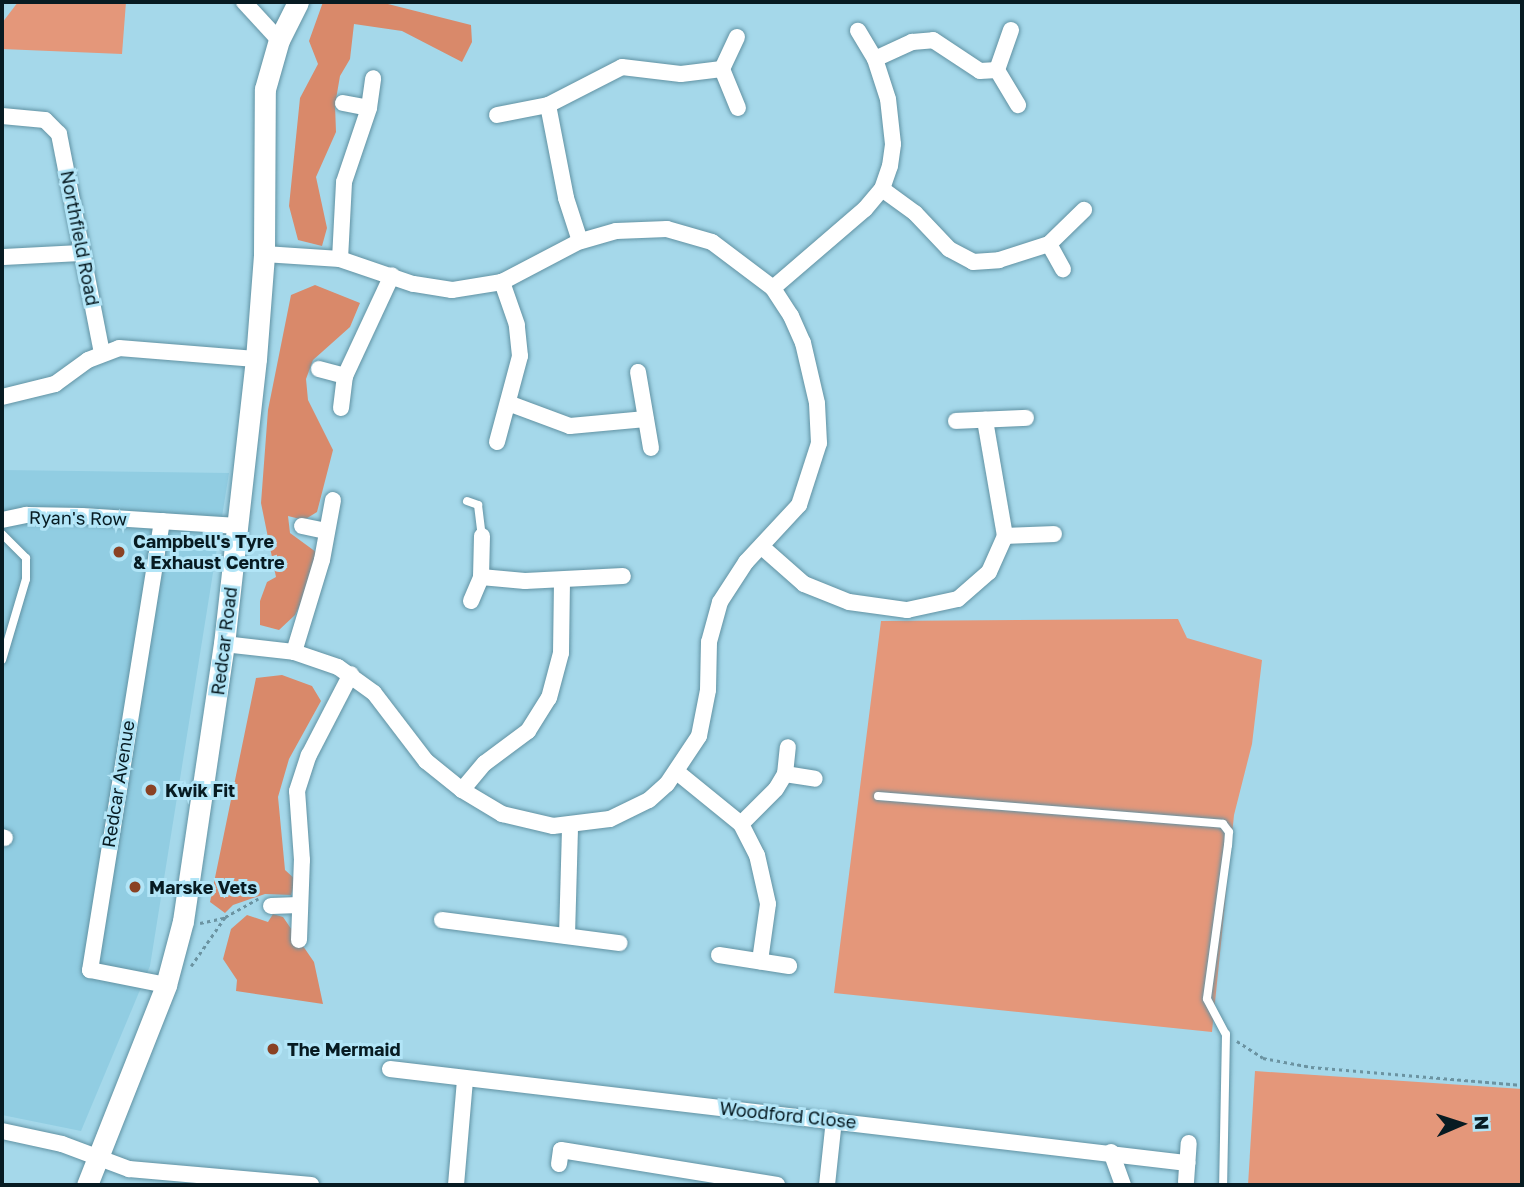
<!DOCTYPE html>
<html>
<head>
<meta charset="utf-8">
<style>
  body { margin:0 }
  #map { position:relative; width:1524px; height:1187px; overflow:hidden; background:#a5d8ea; font-family:"Golos Text",sans-serif }
  div>[style] { position:absolute }
  [style*='--x'] { left:calc(var(--x)*1px); top:calc(var(--y)*1px); width:calc(var(--w)*1px); rotate:calc(var(--a)*1deg) }
  .built>* { inset:0; background:#91cde2 }
  .green>* { inset:0; background:#e4977a }
  .forest>* { inset:0; background:#d9896a }
  .path>* { height:2.5px; margin-top:-1.25px; transform-origin:0; background:repeating-linear-gradient(90deg,#6b93a1 0 3.5px,transparent 0 7px) }
  .roads { filter:drop-shadow(0 0 2px #6192a3) drop-shadow(0 0 2px #6192a3) }
  .service>* { height:8px; margin:-4px; padding:0 4px; transform-origin:4px; border-radius:4px; background:#fff }
  .minor>* { height:16px; margin:-8px; padding:0 8px; transform-origin:8px; border-radius:8px; background:#fff }
  .tertiary>* { height:21px; margin:-10.5px; padding:0 10.5px; transform-origin:10.5px; border-radius:10.5px; background:#fff }
  .dots>* { width:19px; height:19px; translate:-50% -50%; box-sizing:border-box; border:4px solid #b2e5f7; border-radius:50% }
  span { translate:-50% -50%; white-space:nowrap; text-align:center; line-height:1.15; -webkit-text-stroke:6px #b2e5f7; paint-order:stroke }
  .street-label { font-size:18px; color:#071b22 }
  .poi-label { font-size:18px; color:#071b22; font-weight:700 }
  .left { translate:0 -50%; text-align:left }
  .frame { position:absolute; inset:0; border:4px solid #071b22; pointer-events:none }
  .north { position:absolute; left:1426px; top:1089px; width:70px; height:70px; -webkit-text-stroke:5px #b2e5f7; paint-order:stroke; rotate:87deg; font-size:19px; font-weight:700; line-height:28px; text-align:center; color:#071b22 }
  .north::after { content:''; display:block; margin:auto; width:24px; height:32px; background:#071b22; clip-path:polygon(50% 0,100% 100%,50% 72%,0 100%) }
</style>
</head>
<body>
<div id="map">
  <div class="built">
    <div style="clip-path:polygon(2px 470px,229px 473px,150px 966px,81px 1131px,2px 1115px)"></div>
  </div>
  <div class="green">
    <div style="clip-path:polygon(18px 2px,126px 2px,122px 54px,2px 49px,2px 23px)"></div>
    <div style="clip-path:polygon(1178px 619px,1187px 638px,1262px 660px,1252px 744px,1234px 815px,1212px 1032px,834px 993px,881px 621px)"></div>
    <div style="clip-path:polygon(1255px 1071px,1522px 1089px,1522px 1185px,1248px 1185px)"></div>
  </div>
  <div class="forest">
    <div style="clip-path:polygon(323px 2px,380px 2px,471px 25px,472px 42px,462px 62px,402px 31px,354px 24px,350px 59px,340px 76px,335px 105px,336px 132px,316px 177px,327px 228px,322px 246px,298px 240px,289px 206px,300px 98px,318px 64px,309px 41px)"></div>
    <div style="clip-path:polygon(315px 285px,360px 303px,350px 327px,313px 360px,306px 379px,308px 400px,333px 450px,317px 512px,304px 520px,288px 516px,290px 533px,316px 552px,306px 593px,295px 615px,279px 630px,260px 625px,260px 601px,267px 582px,276px 577px,261px 503px,268px 410px,291px 295px)"></div>
    <div style="clip-path:polygon(282px 675px,312px 686px,321px 701px,289px 759px,278px 797px,285px 870px,296px 880px,291px 895px,265px 894px,233px 905px,225px 913px,210px 902px,256px 678px)"></div>
    <div style="clip-path:polygon(273px 914px,283px 917px,314px 962px,323px 1004px,236px 991px,237px 980px,223px 959px,231px 929px,247px 915px,268px 922px)"></div>
  </div>
  <div class="path">
    <div style="--x:200;--y:923;--w:25;--a:-12"></div>
    <div style="--x:191;--y:966;--w:60;--a:-55.2"></div>
    <div style="--x:225;--y:917;--w:38;--a:-29"></div>
    <div style="--x:1237;--y:1041;--w:31;--a:33"></div>
    <div style="--x:1263;--y:1058;--w:49;--a:10.6"></div>
    <div style="--x:1311;--y:1067;--w:212;--a:4.9"></div>
  </div>
  <div class="roads">
    <div class="service">
      <div style="--x:467;--y:501;--w:12;--a:20"></div>
      <div style="--x:478;--y:505;--w:31;--a:83"></div>
      <div style="--x:2;--y:534;--w:34;--a:45"></div>
      <div style="--x:26;--y:558;--w:21;--a:90"></div>
      <div style="--x:26;--y:579;--w:84;--a:106.5"></div>
      <div style="--x:878;--y:796;--w:346;--a:4.6"></div>
      <div style="--x:1223;--y:824;--w:10;--a:53"></div>
      <div style="--x:1229;--y:832;--w:13;--a:94"></div>
      <div style="--x:1228;--y:845;--w:155;--a:97.8"></div>
      <div style="--x:1207;--y:999;--w:40;--a:62"></div>
      <div style="--x:1226;--y:1034;--w:151;--a:91.1"></div>
    </div>
    <div class="minor">
      <div style="--x:244;--y:2;--w:52;--a:47.4"></div>
      <div style="--x:1011;--y:30;--w:42;--a:109.3"></div>
      <div style="--x:997;--y:70;--w:41;--a:59"></div>
      <div style="--x:737;--y:37;--w:35;--a:115"></div>
      <div style="--x:722;--y:69;--w:42;--a:67.7"></div>
      <div style="--x:875;--y:59;--w:41;--a:-24.7"></div>
      <div style="--x:912;--y:42;--w:21;--a:-5"></div>
      <div style="--x:933;--y:40;--w:56;--a:33.4"></div>
      <div style="--x:980;--y:71;--w:17;--a:-3"></div>
      <div style="--x:343;--y:103;--w:26;--a:11"></div>
      <div style="--x:548;--y:105;--w:95;--a:79"></div>
      <div style="--x:566;--y:198;--w:45;--a:72"></div>
      <div style="--x:497;--y:115;--w:52;--a:-11.1"></div>
      <div style="--x:548;--y:105;--w:83;--a:-27.2"></div>
      <div style="--x:622;--y:67;--w:59;--a:6.8"></div>
      <div style="--x:681;--y:74;--w:41;--a:-7"></div>
      <div style="--x:2;--y:116;--w:43;--a:5.3"></div>
      <div style="--x:45;--y:120;--w:20;--a:45"></div>
      <div style="--x:59;--y:134;--w:223;--a:78.9"></div>
      <div style="--x:882;--y:189;--w:41;--a:36"></div>
      <div style="--x:915;--y:213;--w:50;--a:46.6"></div>
      <div style="--x:949;--y:249;--w:27;--a:28"></div>
      <div style="--x:973;--y:262;--w:26;--a:-4"></div>
      <div style="--x:999;--y:260;--w:52;--a:-17.7"></div>
      <div style="--x:1049;--y:244;--w:49;--a:-44.2"></div>
      <div style="--x:1049;--y:244;--w:29;--a:61"></div>
      <div style="--x:2;--y:257;--w:80;--a:-2.9"></div>
      <div style="--x:340;--y:259;--w:77;--a:-87"></div>
      <div style="--x:344;--y:182;--w:78;--a:-71.3"></div>
      <div style="--x:369;--y:108;--w:30;--a:-82"></div>
      <div style="--x:773;--y:288;--w:121;--a:-40.7"></div>
      <div style="--x:865;--y:209;--w:26;--a:-50"></div>
      <div style="--x:882;--y:189;--w:24;--a:-71"></div>
      <div style="--x:890;--y:166;--w:22;--a:-82"></div>
      <div style="--x:893;--y:144;--w:45;--a:-96.3"></div>
      <div style="--x:888;--y:99;--w:42;--a:-108"></div>
      <div style="--x:875;--y:59;--w:33;--a:-121"></div>
      <div style="--x:319;--y:369;--w:27;--a:15"></div>
      <div style="--x:638;--y:372;--w:77;--a:80.3"></div>
      <div style="--x:2;--y:397;--w:55;--a:-13.8"></div>
      <div style="--x:55;--y:384;--w:41;--a:-36"></div>
      <div style="--x:88;--y:360;--w:33;--a:-21"></div>
      <div style="--x:119;--y:348;--w:137;--a:4.6"></div>
      <div style="--x:508;--y:403;--w:66;--a:20.4"></div>
      <div style="--x:570;--y:426;--w:76;--a:-5.3"></div>
      <div style="--x:341;--y:408;--w:32;--a:-83"></div>
      <div style="--x:345;--y:376;--w:111;--a:-65"></div>
      <div style="--x:956;--y:421;--w:70;--a:-2.5"></div>
      <div style="--x:497;--y:442;--w:89;--a:-75"></div>
      <div style="--x:520;--y:356;--w:31;--a:-96"></div>
      <div style="--x:517;--y:325;--w:46;--a:-109.2"></div>
      <div style="--x:2;--y:520;--w:25;--a:-12"></div>
      <div style="--x:26;--y:515;--w:56;--a:1"></div>
      <div style="--x:82;--y:516;--w:156;--a:3.7"></div>
      <div style="--x:162;--y:521;--w:455;--a:99.1"></div>
      <div style="--x:90;--y:970;--w:77;--a:11.2"></div>
      <div style="--x:302;--y:526;--w:25;--a:12"></div>
      <div style="--x:1005;--y:536;--w:49;--a:-2.3"></div>
      <div style="--x:762;--y:547;--w:56;--a:41.4"></div>
      <div style="--x:804;--y:584;--w:48;--a:21.8"></div>
      <div style="--x:849;--y:602;--w:59;--a:7.9"></div>
      <div style="--x:907;--y:610;--w:52;--a:-12.2"></div>
      <div style="--x:958;--y:599;--w:41;--a:-41.1"></div>
      <div style="--x:989;--y:572;--w:39;--a:-66"></div>
      <div style="--x:1005;--y:536;--w:118;--a:-99.8"></div>
      <div style="--x:481;--y:577;--w:44;--a:5.2"></div>
      <div style="--x:525;--y:581;--w:98;--a:-2.9"></div>
      <div style="--x:471;--y:601;--w:26;--a:-67"></div>
      <div style="--x:481;--y:577;--w:41;--a:-88.6"></div>
      <div style="--x:224;--y:644;--w:70;--a:6.5"></div>
      <div style="--x:294;--y:652;--w:46;--a:18.8"></div>
      <div style="--x:338;--y:667;--w:44;--a:35.8"></div>
      <div style="--x:374;--y:693;--w:86;--a:52.6"></div>
      <div style="--x:426;--y:761;--w:46;--a:38.9"></div>
      <div style="--x:462;--y:790;--w:47;--a:31"></div>
      <div style="--x:502;--y:814;--w:52;--a:13.2"></div>
      <div style="--x:553;--y:826;--w:57;--a:-7"></div>
      <div style="--x:610;--y:819;--w:43;--a:-26"></div>
      <div style="--x:649;--y:800;--w:24;--a:-42"></div>
      <div style="--x:667;--y:784;--w:58;--a:-56.3"></div>
      <div style="--x:699;--y:736;--w:47;--a:-78.9"></div>
      <div style="--x:708;--y:690;--w:48;--a:-88.8"></div>
      <div style="--x:709;--y:642;--w:41;--a:-74.6"></div>
      <div style="--x:720;--y:602;--w:48;--a:-57"></div>
      <div style="--x:746;--y:562;--w:78;--a:-47.1"></div>
      <div style="--x:799;--y:505;--w:65;--a:-72.1"></div>
      <div style="--x:819;--y:443;--w:40;--a:-92.9"></div>
      <div style="--x:817;--y:403;--w:62;--a:-103.1"></div>
      <div style="--x:803;--y:343;--w:30;--a:-114"></div>
      <div style="--x:791;--y:316;--w:33;--a:-123"></div>
      <div style="--x:773;--y:288;--w:76;--a:-143"></div>
      <div style="--x:712;--y:242;--w:47;--a:-163.9"></div>
      <div style="--x:667;--y:229;--w:51;--a:177.8"></div>
      <div style="--x:616;--y:231;--w:37;--a:164"></div>
      <div style="--x:580;--y:241;--w:88;--a:152.3"></div>
      <div style="--x:502;--y:282;--w:51;--a:170.9"></div>
      <div style="--x:452;--y:290;--w:39;--a:-171"></div>
      <div style="--x:413;--y:284;--w:77;--a:-161.1"></div>
      <div style="--x:340;--y:259;--w:76;--a:-176.2"></div>
      <div style="--x:294;--y:652;--w:96;--a:-73.1"></div>
      <div style="--x:322;--y:560;--w:61;--a:-79.6"></div>
      <div style="--x:677;--y:772;--w:82;--a:39.1"></div>
      <div style="--x:741;--y:824;--w:35;--a:63"></div>
      <div style="--x:757;--y:855;--w:50;--a:77.3"></div>
      <div style="--x:768;--y:904;--w:58;--a:98"></div>
      <div style="--x:785;--y:774;--w:30;--a:9"></div>
      <div style="--x:462;--y:790;--w:35;--a:-50"></div>
      <div style="--x:485;--y:763;--w:54;--a:-36.7"></div>
      <div style="--x:528;--y:731;--w:39;--a:-58"></div>
      <div style="--x:549;--y:698;--w:47;--a:-75.1"></div>
      <div style="--x:561;--y:653;--w:73;--a:-89.2"></div>
      <div style="--x:741;--y:824;--w:49;--a:-45"></div>
      <div style="--x:776;--y:789;--w:17;--a:-59"></div>
      <div style="--x:785;--y:774;--w:27;--a:-84"></div>
      <div style="--x:2;--y:837;--w:3;--a:18"></div>
      <div style="--x:271;--y:906;--w:28;--a:-2"></div>
      <div style="--x:442;--y:920;--w:179;--a:7.4"></div>
      <div style="--x:567;--y:936;--w:109;--a:-88.4"></div>
      <div style="--x:299;--y:940;--w:80;--a:-87.9"></div>
      <div style="--x:302;--y:860;--w:69;--a:-94.1"></div>
      <div style="--x:297;--y:791;--w:38;--a:-72"></div>
      <div style="--x:309;--y:755;--w:91;--a:-62.6"></div>
      <div style="--x:719;--y:955;--w:71;--a:8.9"></div>
      <div style="--x:390;--y:1069;--w:803;--a:6.73"></div>
      <div style="--x:2;--y:1131;--w:61;--a:12.2"></div>
      <div style="--x:62;--y:1144;--w:72;--a:20.5"></div>
      <div style="--x:129;--y:1169;--w:183;--a:5"></div>
      <div style="--x:1111;--y:1152;--w:35;--a:70"></div>
      <div style="--x:559;--y:1164;--w:14;--a:-82"></div>
      <div style="--x:561;--y:1150;--w:219;--a:9.2"></div>
      <div style="--x:1186;--y:1182;--w:39;--a:-86"></div>
      <div style="--x:456;--y:1185;--w:106;--a:-85.1"></div>
      <div style="--x:827;--y:1185;--w:65;--a:-83.9"></div>
    </div>
    <div class="tertiary">
      <div style="--x:87;--y:1185;--w:215;--a:-68.4"></div>
      <div style="--x:166;--y:985;--w:66;--a:-75.1"></div>
      <div style="--x:183;--y:921;--w:280;--a:-81.6"></div>
      <div style="--x:224;--y:644;--w:287;--a:-83.6"></div>
      <div style="--x:256;--y:359;--w:105;--a:-85.6"></div>
      <div style="--x:264;--y:254;--w:165;--a:-89.7"></div>
      <div style="--x:265;--y:89;--w:51;--a:-74.1"></div>
      <div style="--x:279;--y:40;--w:42;--a:-63.4"></div>
    </div>
  </div>
  <div class="dots">
    <div style="left:119px;top:552px;background:#8a4224"></div>
    <div style="left:151px;top:790px;background:#8a4224"></div>
    <div style="left:135px;top:887px;background:#8a4224"></div>
    <div style="left:273px;top:1049px;background:#8a4224"></div>
  </div>
  <div class="street-label">
    <span style="left:80px;top:238px;rotate:79deg">Northfield Road</span>
    <span style="left:78px;top:518px;rotate:1deg">Ryan's Row</span>
    <span style="left:224px;top:641px;rotate:-83deg">Redcar Road</span>
    <span style="left:118px;top:784px;rotate:-81deg">Redcar Avenue</span>
    <span style="left:788px;top:1115px;rotate:6deg">Woodford Close</span>
  </div>
  <div class="poi-label">
    <span class="left" style="left:133px;top:552px">Campbell's Tyre<br>&amp; Exhaust Centre</span>
    <span class="left" style="left:165px;top:790px">Kwik Fit</span>
    <span class="left" style="left:149px;top:887px">Marske Vets</span>
    <span class="left" style="left:287px;top:1049px">The Mermaid</span>
  </div>
  <div class="frame"></div>
  <div class="north">N</div>
</div>
</body>
</html>
